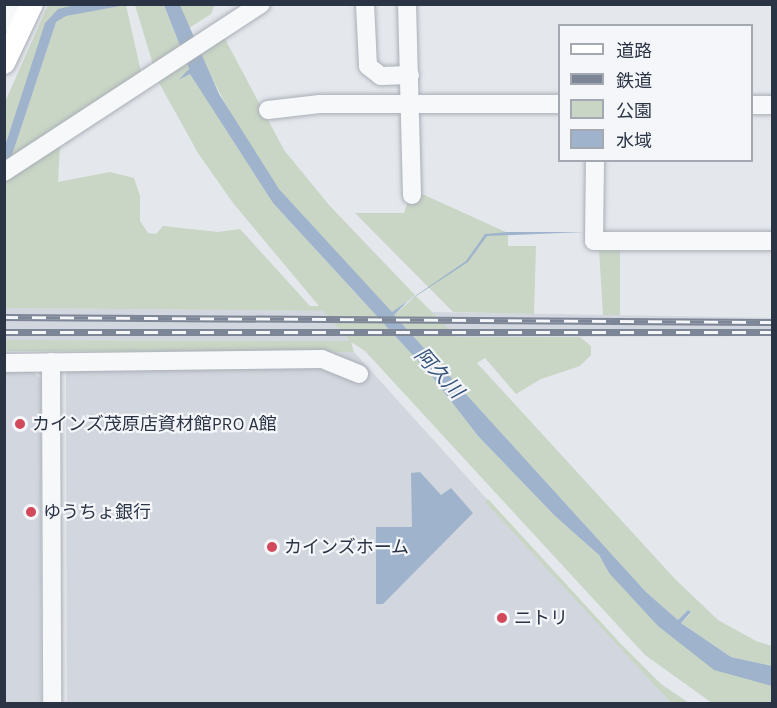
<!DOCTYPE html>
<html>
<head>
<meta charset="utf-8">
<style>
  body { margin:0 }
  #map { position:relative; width:777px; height:708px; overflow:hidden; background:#e4e7ec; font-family:Karla,"Noto Sans JP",sans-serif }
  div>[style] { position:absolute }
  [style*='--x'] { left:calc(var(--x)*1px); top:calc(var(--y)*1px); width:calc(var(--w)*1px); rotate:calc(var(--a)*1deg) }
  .built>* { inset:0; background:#d2d6de }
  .green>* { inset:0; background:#c9d6c5 }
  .water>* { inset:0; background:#9fb4cc }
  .roads { filter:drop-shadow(0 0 2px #a9aeb7) drop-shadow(0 0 2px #a9aeb7) }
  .minor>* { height:18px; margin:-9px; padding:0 9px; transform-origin:9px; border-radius:9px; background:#f7f8fa }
  .major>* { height:22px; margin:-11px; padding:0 11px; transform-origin:11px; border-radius:11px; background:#fff }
  .rail>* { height:7px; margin-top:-3.5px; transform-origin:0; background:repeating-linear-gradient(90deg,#f4f6f9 0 14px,#7d8696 0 28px); box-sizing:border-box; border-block:2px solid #7d8696 }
  .dots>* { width:16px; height:16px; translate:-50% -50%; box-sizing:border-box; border:3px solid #f4f6f9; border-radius:50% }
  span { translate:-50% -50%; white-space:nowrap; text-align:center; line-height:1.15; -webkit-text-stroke:4.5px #f4f6f9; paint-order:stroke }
  .poi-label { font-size:18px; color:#2b3445 }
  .left { translate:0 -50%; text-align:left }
  .water-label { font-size:20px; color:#34527a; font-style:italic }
  .frame { position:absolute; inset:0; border:6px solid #2b3445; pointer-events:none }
  .legend { position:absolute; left:558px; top:24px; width:195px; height:138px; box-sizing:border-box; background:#f4f6f9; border:2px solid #a4a8b1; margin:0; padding:8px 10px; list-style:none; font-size:18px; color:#2b3445 }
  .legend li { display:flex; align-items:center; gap:12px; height:30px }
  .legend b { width:30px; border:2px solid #a4a8b1 }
</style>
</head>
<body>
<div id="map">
  <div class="built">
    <div style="clip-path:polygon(5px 308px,323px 311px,350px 341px,5px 340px)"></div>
    <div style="clip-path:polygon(432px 312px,772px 318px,772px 336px,457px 337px)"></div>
    <div style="clip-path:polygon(evenodd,305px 351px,354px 352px,671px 703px,67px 703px,66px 371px,179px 368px,305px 351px,412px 473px,441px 496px,376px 604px,412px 527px,412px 473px)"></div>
    <div style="clip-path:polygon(4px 371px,32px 371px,41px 379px,41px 703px,5px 703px)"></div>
  </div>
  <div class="green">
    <div style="clip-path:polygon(48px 5px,126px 5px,141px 72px,5px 161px,5px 102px)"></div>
    <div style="clip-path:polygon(135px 5px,164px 5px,189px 70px,178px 79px,190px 73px,273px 203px,430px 374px,478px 436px,555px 516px,599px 555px,609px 573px,757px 680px,772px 686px,772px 703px,712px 703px,645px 655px,365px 351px,351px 342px,354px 352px,5px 351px,5px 340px,350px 341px,323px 311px,5px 308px,5px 181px,60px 146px,58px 182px,110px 172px,134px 178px,140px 196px,140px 221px,148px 233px,156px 234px,163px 226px,218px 232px,240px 229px,310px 306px,319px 306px,233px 203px,198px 153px,158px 81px)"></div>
    <div style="clip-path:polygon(180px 5px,213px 5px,214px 7px,211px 14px,189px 28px)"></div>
    <div style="clip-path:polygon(224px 37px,284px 150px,329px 205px,415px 295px,392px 313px,279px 189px,241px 134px,199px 53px)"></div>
    <div style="clip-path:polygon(420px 193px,508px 233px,508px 246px,536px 246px,534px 314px,453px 312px,355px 213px,404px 213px,410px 195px)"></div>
    <div style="clip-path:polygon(620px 247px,620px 315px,603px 315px,599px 249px)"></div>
    <div style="clip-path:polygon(416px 296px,457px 337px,580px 337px,591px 346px,591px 355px,580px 366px,541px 379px,516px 394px,485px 358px,477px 363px,676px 580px,718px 620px,756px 641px,772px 646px,772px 666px,731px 657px,681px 623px,691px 613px,688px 610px,678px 620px,646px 592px,394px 315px)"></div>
    <div style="clip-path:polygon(488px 499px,620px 643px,661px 684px,689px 703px,671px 703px,485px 502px)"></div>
  </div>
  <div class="water">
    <div style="clip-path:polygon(76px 5px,120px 6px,66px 16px,56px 22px,5px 176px,5px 146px,45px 23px,58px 9px)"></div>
    <div style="clip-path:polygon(164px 5px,180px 5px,219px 94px,279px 189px,392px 312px,466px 261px,485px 234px,508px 232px,585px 232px,487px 236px,468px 262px,407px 302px,394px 315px,646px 592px,678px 620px,688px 610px,691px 612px,681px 623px,731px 657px,772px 666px,772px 686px,714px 670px,658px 626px,609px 573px,599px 555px,555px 516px,478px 436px,430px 374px,273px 203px,190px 74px,178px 80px,189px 69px)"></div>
    <div style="clip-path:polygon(420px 472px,441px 495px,451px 488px,473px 513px,383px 604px,376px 604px,376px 527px,412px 527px,411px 473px)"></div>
  </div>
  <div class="roads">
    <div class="minor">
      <div style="--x:365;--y:4;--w:62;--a:87.2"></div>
      <div style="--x:368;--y:66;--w:16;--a:38"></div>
      <div style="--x:381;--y:76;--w:29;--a:-2"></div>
      <div style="--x:407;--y:4;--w:191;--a:88.5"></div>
      <div style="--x:4;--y:23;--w:21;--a:-67"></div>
      <div style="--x:752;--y:105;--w:20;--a:0"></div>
      <div style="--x:268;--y:110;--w:52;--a:-6.6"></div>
      <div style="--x:320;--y:104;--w:240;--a:0"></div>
      <div style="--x:595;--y:160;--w:81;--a:90.7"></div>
      <div style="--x:594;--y:241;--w:178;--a:0"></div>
      <div style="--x:4;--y:172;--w:307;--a:-33.2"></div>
      <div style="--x:51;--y:362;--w:342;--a:89.8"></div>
      <div style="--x:4;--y:363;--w:318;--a:-0.7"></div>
      <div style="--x:322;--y:359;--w:40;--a:22"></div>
    </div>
    <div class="major">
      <div style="--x:4;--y:63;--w:65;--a:-64.6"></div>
    </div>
  </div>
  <div class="rail">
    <div style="--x:4;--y:317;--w:768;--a:0.37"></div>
    <div style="--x:4;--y:332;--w:768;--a:0"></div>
  </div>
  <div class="dots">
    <div style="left:20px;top:424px;background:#d1495b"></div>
    <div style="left:31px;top:512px;background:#d1495b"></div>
    <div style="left:272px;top:547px;background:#d1495b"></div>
    <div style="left:502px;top:618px;background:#d1495b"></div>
  </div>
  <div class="poi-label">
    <span class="left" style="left:32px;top:424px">カインズ茂原店資材館PRO A館</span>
    <span class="left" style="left:43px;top:512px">ゆうちょ銀行</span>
    <span class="left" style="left:284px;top:547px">カインズホーム</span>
    <span class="left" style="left:514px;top:618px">ニトリ</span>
  </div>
  <div class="water-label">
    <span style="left:439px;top:373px;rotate:47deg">阿久川</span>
  </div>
  <div class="frame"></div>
  <ul class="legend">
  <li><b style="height:8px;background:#fff"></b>道路</li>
  <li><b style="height:8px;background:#7d8696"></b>鉄道</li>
  <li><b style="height:16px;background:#c9d6c5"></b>公園</li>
  <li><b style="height:16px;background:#9fb4cc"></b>水域</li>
  </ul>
</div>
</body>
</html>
